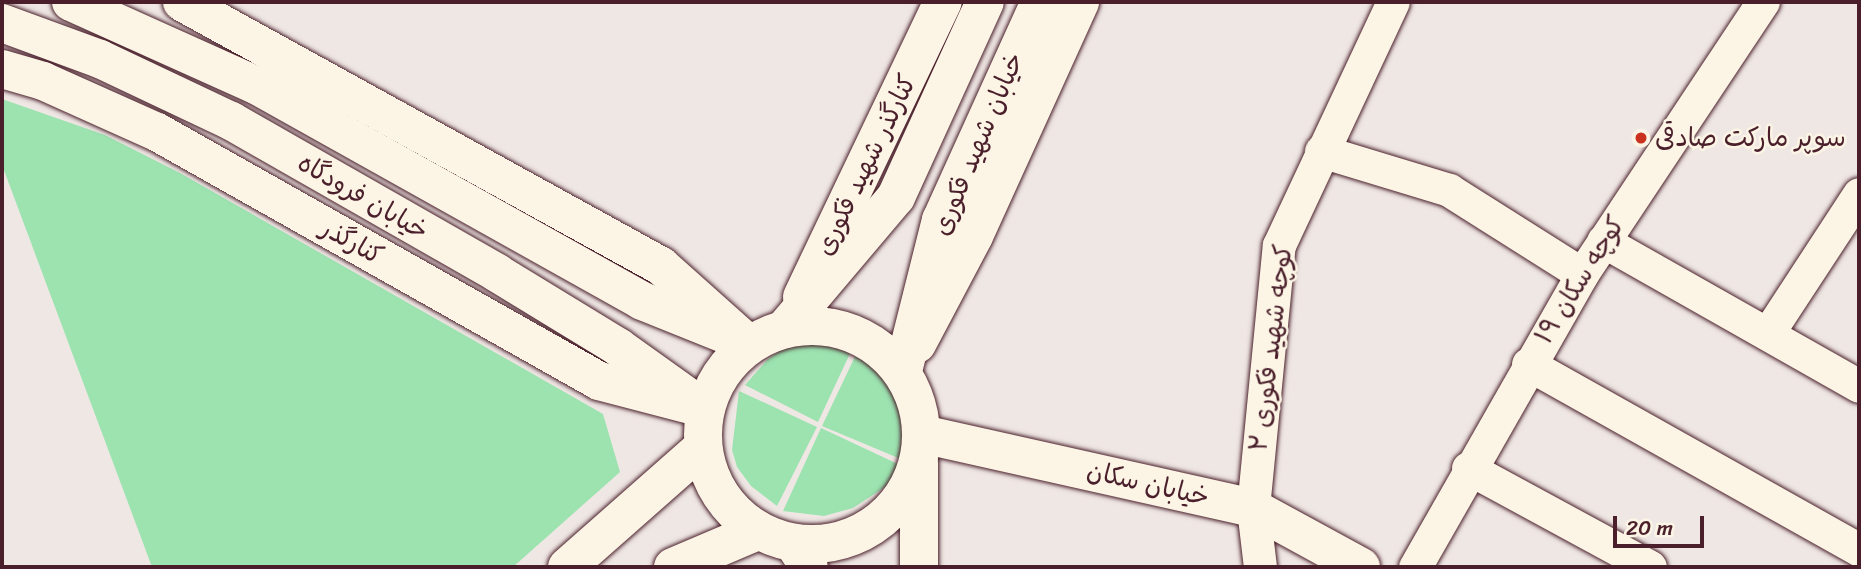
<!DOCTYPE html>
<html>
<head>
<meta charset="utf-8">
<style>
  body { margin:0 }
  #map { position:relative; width:1861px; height:569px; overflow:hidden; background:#efe7e4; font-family:Sriracha,"Playpen Sans Arabic",sans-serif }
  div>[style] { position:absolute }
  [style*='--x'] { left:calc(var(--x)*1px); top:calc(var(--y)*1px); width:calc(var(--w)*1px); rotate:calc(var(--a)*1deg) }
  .green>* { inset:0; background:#9ce3b0 }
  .roads { filter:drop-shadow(0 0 2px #4a1f2b) drop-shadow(0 0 2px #4a1f2b) }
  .minor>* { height:33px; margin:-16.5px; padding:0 16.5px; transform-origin:16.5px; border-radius:16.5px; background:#fcf5e5 }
  .tertiary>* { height:38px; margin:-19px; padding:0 19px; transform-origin:19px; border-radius:19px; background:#fcf5e5 }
  .secondary>* { height:38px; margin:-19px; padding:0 19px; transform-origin:19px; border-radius:19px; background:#fcf5e5 }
  .secondary>.ring { margin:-19px; padding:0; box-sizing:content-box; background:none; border:38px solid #fcf5e5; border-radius:50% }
  .primary>* { height:38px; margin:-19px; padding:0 19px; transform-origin:19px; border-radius:19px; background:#fcf5e5 }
  .dots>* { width:19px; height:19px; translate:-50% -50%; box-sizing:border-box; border:4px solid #fcf5e5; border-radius:50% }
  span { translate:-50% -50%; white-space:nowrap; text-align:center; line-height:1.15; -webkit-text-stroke:5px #fcf5e5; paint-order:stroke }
  .poi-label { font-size:26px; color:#4a1f2b }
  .left { translate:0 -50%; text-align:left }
  .street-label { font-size:26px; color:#4a1f2b }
  .frame { position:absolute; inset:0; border:4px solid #4a1f2b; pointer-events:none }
  .scale { position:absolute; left:1613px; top:516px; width:91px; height:32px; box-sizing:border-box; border:4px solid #4a1f2b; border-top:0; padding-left:9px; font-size:21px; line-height:24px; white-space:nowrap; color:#4a1f2b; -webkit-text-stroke:5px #fcf5e5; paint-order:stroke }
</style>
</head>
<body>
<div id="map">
  <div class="green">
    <div style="clip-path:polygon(2px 99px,105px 135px,180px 173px,603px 414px,620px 472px,513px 567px,152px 567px,2px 165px)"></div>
    <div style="clip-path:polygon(808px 339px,853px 347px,818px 422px,745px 385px,768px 359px,791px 343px)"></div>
    <div style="clip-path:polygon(860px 346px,889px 373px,901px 397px,907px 432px,903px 460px,822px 426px)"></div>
    <div style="clip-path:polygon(739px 391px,817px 427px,777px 506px,751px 486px,737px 467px,732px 450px)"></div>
    <div style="clip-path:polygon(821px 428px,900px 465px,885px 487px,853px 508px,824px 516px,783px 511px)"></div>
  </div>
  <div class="roads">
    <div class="minor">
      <div style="--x:1321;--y:151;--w:134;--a:16.9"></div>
      <div style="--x:1449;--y:190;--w:157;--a:32.3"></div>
      <div style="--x:1603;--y:241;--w:294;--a:29.5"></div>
      <div style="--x:1768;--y:333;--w:166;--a:-56.8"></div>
      <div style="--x:1528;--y:364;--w:380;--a:29.3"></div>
      <div style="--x:1468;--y:468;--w:207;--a:28.5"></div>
      <div style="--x:1260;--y:567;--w:59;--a:-96.8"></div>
      <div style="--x:1253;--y:508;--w:264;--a:-84.4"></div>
      <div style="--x:1279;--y:245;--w:268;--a:-64.9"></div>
      <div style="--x:1415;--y:567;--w:337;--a:-60.3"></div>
      <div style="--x:1582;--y:274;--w:327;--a:-56.4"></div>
    </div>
    <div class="tertiary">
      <div style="--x:182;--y:2;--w:547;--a:28.86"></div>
      <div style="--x:661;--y:266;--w:113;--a:41.8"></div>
      <div style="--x:2;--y:69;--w:43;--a:16.3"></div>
      <div style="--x:43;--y:81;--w:125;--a:24.1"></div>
      <div style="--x:157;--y:132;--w:507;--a:29.39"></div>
      <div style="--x:599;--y:381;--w:106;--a:14.7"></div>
      <div style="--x:802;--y:297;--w:327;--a:-64.5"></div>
      <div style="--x:917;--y:344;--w:122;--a:-62.2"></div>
      <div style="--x:974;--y:236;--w:257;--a:-65.6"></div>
      <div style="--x:922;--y:434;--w:339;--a:12.6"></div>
      <div style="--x:1253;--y:508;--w:123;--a:28.6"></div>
      <div style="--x:919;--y:463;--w:104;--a:90"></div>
      <div style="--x:794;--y:544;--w:27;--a:57"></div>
      <div style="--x:567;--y:567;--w:181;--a:-41.4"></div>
      <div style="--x:673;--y:567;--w:92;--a:-23"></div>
    </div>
    <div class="secondary">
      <div style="--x:71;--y:2;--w:203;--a:24.2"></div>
      <div style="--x:256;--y:85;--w:442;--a:29.2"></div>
      <div style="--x:642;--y:301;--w:115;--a:21.9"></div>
      <div style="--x:2;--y:23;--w:104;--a:20.2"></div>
      <div style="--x:100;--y:59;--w:145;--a:25.3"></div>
      <div style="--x:231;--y:121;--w:306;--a:29.7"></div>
      <div style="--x:497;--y:273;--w:142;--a:31.4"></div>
      <div style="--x:618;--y:347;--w:107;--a:35.5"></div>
      <div class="ring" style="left:703px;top:326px;width:180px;height:180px"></div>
    </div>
    <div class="primary">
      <div style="--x:786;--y:327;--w:170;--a:-49.8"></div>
      <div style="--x:896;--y:197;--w:214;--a:-65.5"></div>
      <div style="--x:903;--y:371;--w:156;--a:-75.9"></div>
      <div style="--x:941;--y:220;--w:239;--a:-65.6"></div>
    </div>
  </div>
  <div class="dots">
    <div style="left:1641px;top:138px;background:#c8321e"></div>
  </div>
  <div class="poi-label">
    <span class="left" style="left:1655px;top:138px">سوپر مارکت صادقی</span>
  </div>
  <div class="street-label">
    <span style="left:978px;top:144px;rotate:-67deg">خیابان شهید فکوری</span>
    <span style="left:866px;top:165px;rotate:-64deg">کنارگذر شهید فکوری</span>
    <span style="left:363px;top:197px;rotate:30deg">خیابان فرودگاه</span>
    <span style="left:352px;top:242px;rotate:29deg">کنارگذر</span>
    <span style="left:1580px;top:280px;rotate:-58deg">کوچه سکان ۱۹</span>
    <span style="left:1271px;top:348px;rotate:-83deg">کوچه شهید فکوری ۲</span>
    <span style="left:1148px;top:484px;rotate:13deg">خیابان سکان</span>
  </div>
  <div class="frame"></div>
  <div class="scale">20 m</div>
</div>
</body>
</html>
